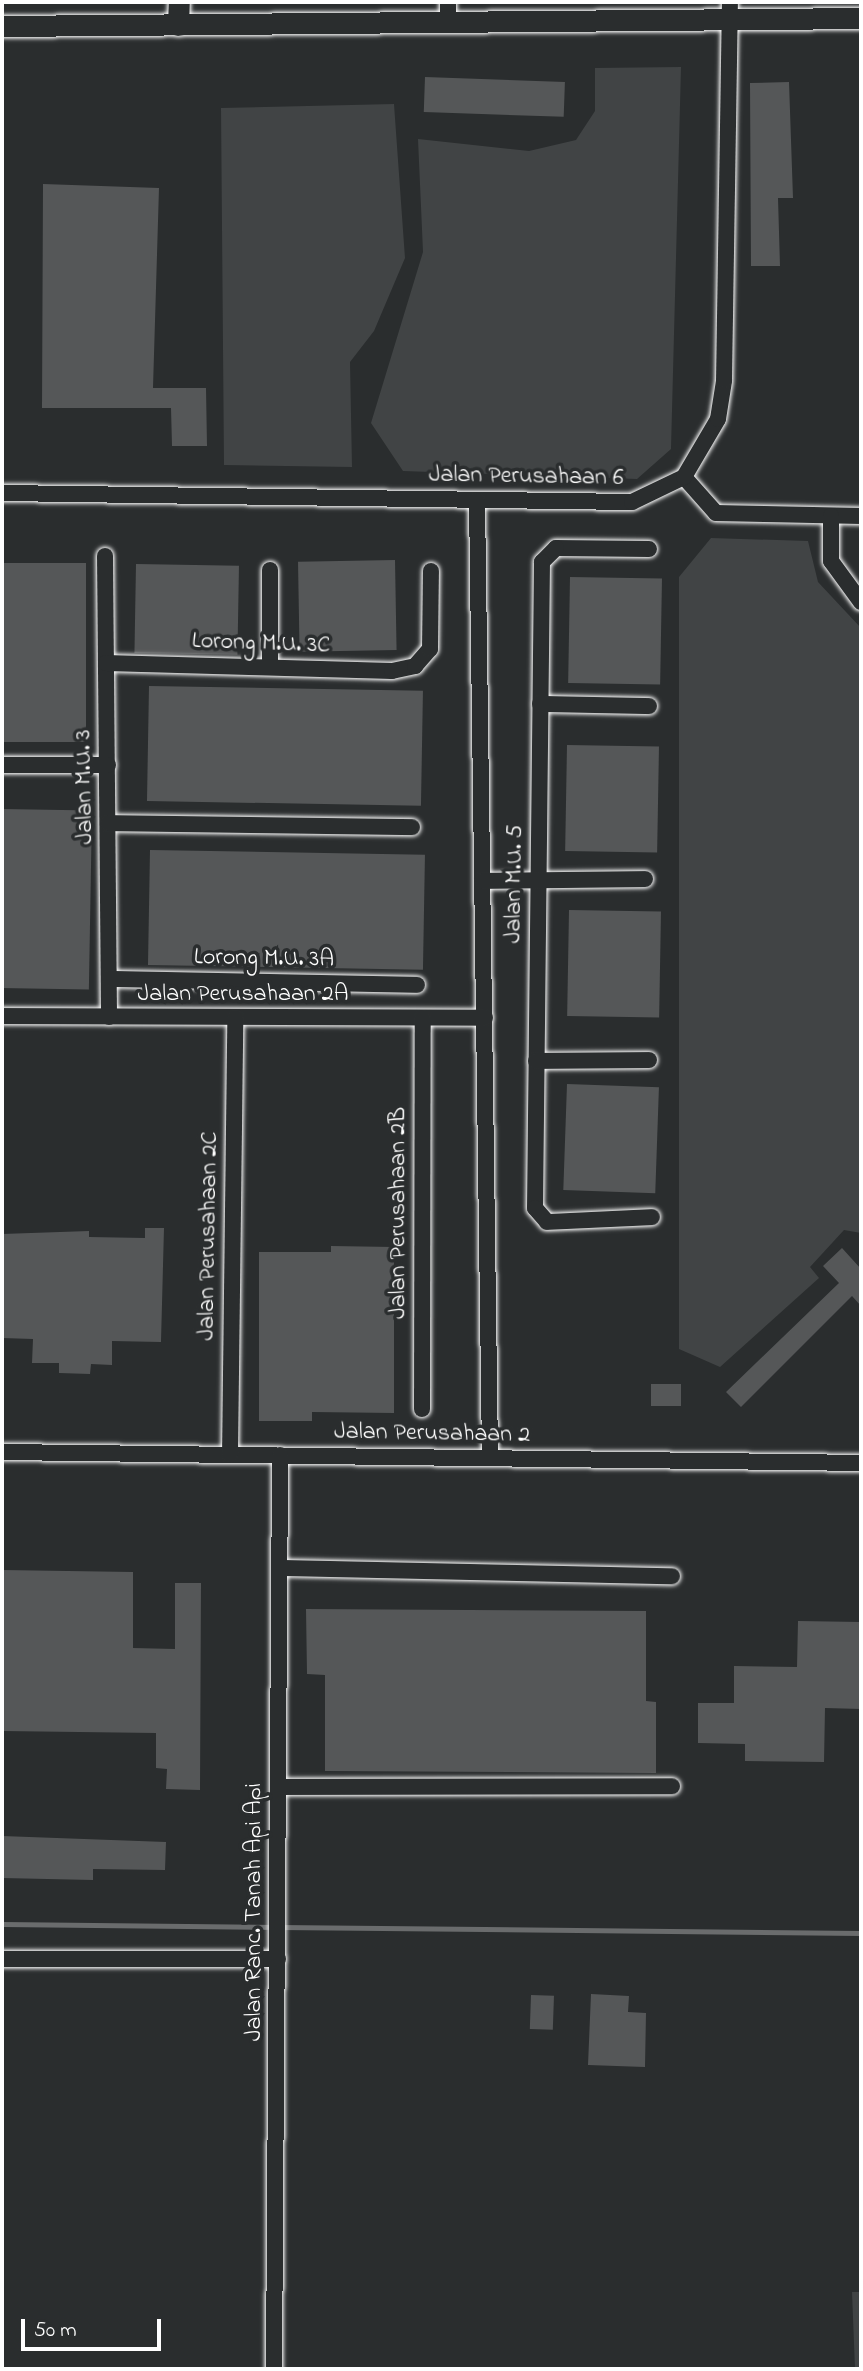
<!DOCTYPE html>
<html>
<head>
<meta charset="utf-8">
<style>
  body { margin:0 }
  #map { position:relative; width:863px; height:2371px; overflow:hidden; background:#2a2d2e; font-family:"Indie Flower",sans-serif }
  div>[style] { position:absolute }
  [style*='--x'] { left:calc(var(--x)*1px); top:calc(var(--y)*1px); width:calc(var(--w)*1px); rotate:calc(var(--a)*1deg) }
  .green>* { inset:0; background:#414445 }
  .stream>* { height:5px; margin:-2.5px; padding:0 2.5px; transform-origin:2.5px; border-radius:2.5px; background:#6a6c6d }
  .building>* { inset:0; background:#555758; transform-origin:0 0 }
  .roads { filter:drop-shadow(0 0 2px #fff) drop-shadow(0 0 2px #fff) }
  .street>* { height:16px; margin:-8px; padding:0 8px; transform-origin:8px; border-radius:8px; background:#2a2d2e }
  .secondary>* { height:21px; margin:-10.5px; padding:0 10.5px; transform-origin:10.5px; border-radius:10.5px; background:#2a2d2e }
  span { translate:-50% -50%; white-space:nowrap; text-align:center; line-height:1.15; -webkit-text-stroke:7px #2a2d2e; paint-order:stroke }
  .street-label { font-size:24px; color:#fff }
  .frame { position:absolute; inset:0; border:4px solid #fff; pointer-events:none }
  .scale { position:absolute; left:21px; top:2319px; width:140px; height:32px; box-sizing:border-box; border:4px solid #fff; border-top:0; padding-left:9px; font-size:21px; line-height:24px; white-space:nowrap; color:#fff; -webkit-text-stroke:5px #2a2d2e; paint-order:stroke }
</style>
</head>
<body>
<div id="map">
  <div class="green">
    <div style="clip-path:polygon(681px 67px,671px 449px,637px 479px,403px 471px,371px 423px,423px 252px,418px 139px,529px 151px,576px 140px,595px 111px,595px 68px)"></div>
    <div style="clip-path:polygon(394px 104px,405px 258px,374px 331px,350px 362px,352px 467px,224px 465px,221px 108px)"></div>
    <div style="clip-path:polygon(711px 538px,808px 541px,818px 582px,861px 628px,861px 1233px,844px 1230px,810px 1267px,819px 1278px,720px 1367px,679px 1349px,679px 577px)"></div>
    <div style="clip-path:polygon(852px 2292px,861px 2292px,861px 2369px,855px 2369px)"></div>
  </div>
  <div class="stream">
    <div style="--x:2;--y:1924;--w:859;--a:0.6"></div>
  </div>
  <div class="building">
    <div style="left:425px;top:77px;width:140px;height:35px;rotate:2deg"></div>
    <div style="clip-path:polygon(789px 82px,793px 198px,778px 198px,780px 266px,751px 266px,750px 83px)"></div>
    <div style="clip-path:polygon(43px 184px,159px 188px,153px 388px,206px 388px,207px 446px,172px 446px,171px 408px,42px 408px)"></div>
    <div style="left:395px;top:560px;width:90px;height:97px;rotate:89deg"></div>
    <div style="left:2px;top:563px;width:84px;height:179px"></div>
    <div style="left:136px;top:564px;width:103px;height:89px;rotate:1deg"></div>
    <div style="left:570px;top:577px;width:92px;height:106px;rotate:1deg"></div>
    <div style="left:149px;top:686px;width:274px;height:115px;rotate:1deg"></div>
    <div style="left:567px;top:745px;width:92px;height:106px;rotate:1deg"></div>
    <div style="left:2px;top:809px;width:90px;height:179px;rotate:1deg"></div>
    <div style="left:150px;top:850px;width:275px;height:115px;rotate:1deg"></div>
    <div style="left:569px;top:910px;width:92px;height:106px;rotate:1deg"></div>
    <div style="left:567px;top:1084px;width:92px;height:106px;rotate:2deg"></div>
    <div style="clip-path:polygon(145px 1228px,164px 1228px,161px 1342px,112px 1341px,112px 1365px,91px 1364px,90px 1374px,59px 1373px,59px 1363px,32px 1363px,33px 1339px,2px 1338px,2px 1234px,89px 1231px,89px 1237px,145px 1238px)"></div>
    <div style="clip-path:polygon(331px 1246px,394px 1247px,394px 1413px,312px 1412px,312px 1421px,259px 1421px,259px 1252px,331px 1252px)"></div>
    <div style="clip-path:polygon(842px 1248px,861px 1269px,861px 1306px,852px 1296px,741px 1407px,726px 1392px,839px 1283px,823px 1266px)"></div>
    <div style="left:651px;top:1384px;width:30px;height:22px"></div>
    <div style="clip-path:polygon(2px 1570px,133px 1572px,133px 1648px,175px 1649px,175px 1583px,201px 1583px,200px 1790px,166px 1789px,167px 1769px,156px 1768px,156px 1733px,2px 1731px)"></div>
    <div style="clip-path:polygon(306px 1609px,646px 1611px,646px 1701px,656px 1702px,656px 1773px,325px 1771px,325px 1675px,307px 1674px)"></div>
    <div style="clip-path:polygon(798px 1621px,861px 1622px,861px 1709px,825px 1708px,824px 1762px,745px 1761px,745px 1744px,698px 1743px,698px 1703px,734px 1703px,734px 1666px,797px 1667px)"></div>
    <div style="clip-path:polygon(2px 1836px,166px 1842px,165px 1870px,93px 1869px,93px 1880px,2px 1878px)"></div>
    <div style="clip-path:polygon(591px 1994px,629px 1996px,628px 2012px,646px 2013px,645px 2067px,588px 2065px)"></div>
    <div style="left:531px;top:1995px;width:23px;height:34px;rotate:2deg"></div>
  </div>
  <div class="roads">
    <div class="street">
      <div style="--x:448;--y:22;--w:20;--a:-90"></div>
      <div style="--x:684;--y:477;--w:48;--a:48.4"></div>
      <div style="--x:716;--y:513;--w:145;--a:1.2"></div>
      <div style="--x:2;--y:493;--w:630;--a:0.82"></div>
      <div style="--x:632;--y:502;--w:58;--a:-25.7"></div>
      <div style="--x:684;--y:477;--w:67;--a:-59.6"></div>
      <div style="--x:718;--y:419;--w:39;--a:-81"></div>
      <div style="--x:724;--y:380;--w:378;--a:-89.1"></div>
      <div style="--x:477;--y:500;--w:958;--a:89.22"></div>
      <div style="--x:831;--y:516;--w:45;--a:90"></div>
      <div style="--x:831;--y:561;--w:51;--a:53.8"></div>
      <div style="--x:649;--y:549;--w:93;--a:-179.4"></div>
      <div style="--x:556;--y:548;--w:20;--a:135"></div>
      <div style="--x:542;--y:562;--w:646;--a:90.62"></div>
      <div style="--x:535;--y:1208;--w:18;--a:49"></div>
      <div style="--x:547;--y:1222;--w:105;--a:-2.7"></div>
      <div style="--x:105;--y:556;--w:461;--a:89.5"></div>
      <div style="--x:270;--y:570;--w:97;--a:90"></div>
      <div style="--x:106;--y:663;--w:286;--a:1.6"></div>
      <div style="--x:392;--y:671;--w:24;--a:-12"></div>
      <div style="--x:415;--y:666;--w:23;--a:-49"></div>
      <div style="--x:430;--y:649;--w:78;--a:-89.3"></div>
      <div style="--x:540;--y:704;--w:109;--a:1.1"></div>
      <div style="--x:2;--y:765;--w:106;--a:0"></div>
      <div style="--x:108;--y:823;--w:304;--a:0.8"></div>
      <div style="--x:482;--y:881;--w:163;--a:-0.7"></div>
      <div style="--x:110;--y:979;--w:307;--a:1.1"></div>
      <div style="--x:2;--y:1016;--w:483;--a:0.2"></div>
      <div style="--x:536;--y:1061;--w:113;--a:-0.5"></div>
      <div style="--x:422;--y:1409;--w:391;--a:-89.9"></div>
      <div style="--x:2;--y:1452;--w:859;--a:0.73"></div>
      <div style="--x:230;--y:1455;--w:438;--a:-89.3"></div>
      <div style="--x:280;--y:1568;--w:392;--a:1.2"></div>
      <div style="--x:278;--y:1787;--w:394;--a:-0.1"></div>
      <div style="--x:2;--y:1959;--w:276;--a:0"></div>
      <div style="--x:274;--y:2369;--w:914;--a:-89.62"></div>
    </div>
    <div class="secondary">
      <div style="--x:178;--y:25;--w:23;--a:-88"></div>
      <div style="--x:2;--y:26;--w:859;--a:-0.53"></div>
    </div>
  </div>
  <div class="street-label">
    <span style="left:526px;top:477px;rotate:1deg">Jalan Perusahaan 6</span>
    <span style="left:261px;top:644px;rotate:2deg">Lorong M.U. 3C</span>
    <span style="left:85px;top:787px;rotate:-91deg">Jalan M.U. 3</span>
    <span style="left:515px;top:884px;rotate:-89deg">Jalan M.U. 5</span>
    <span style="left:264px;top:959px;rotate:1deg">Lorong M.U. 3A</span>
    <span style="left:243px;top:995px">Jalan Perusahaan 2A</span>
    <span style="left:399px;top:1213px;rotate:-90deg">Jalan Perusahaan 2B</span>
    <span style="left:209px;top:1236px;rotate:-89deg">Jalan Perusahaan 2C</span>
    <span style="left:432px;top:1434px;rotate:1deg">Jalan Perusahaan 2</span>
    <span style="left:255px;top:1912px;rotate:-90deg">Jalan Ranc. Tanah Api Api</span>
  </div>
  <div class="frame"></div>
  <div class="scale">50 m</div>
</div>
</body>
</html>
